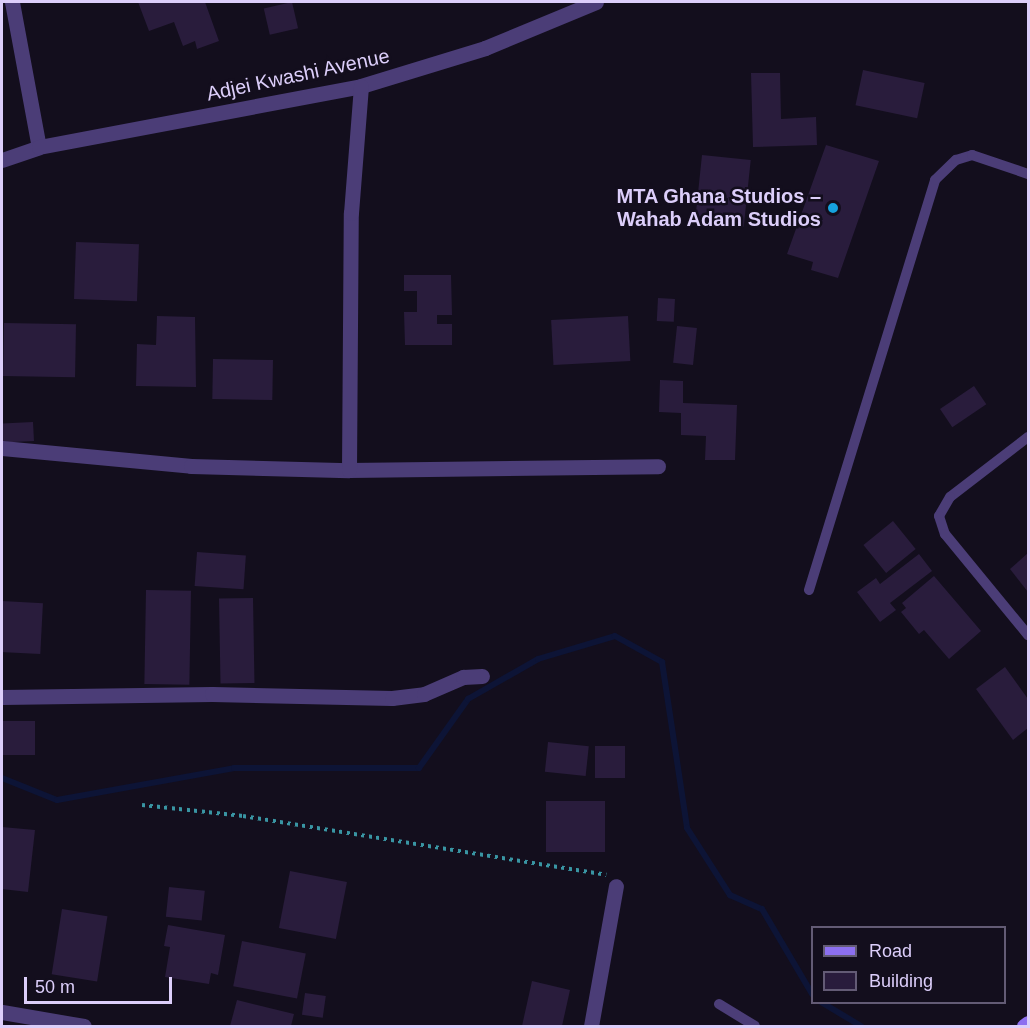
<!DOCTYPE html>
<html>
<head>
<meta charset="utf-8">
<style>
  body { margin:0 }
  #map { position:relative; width:1030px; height:1028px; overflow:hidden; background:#130e1d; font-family:Helvetica,sans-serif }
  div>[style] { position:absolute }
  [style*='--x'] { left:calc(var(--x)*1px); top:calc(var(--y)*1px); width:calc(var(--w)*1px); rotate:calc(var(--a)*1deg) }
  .stream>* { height:6px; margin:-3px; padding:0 3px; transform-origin:3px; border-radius:3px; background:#0d1436 }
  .building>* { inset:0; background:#291c3c; transform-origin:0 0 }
  .path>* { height:4px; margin-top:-2px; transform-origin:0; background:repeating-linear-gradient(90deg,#3995a3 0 3px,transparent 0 7.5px) }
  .lane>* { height:10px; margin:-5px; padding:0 5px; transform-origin:5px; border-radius:5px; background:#4b3d77 }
  .street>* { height:15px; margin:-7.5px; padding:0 7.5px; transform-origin:7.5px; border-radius:7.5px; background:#4b3d77 }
  .secondary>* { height:15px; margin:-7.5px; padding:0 7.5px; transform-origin:7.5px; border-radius:7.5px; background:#8c6ff0 }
  .dots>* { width:16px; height:16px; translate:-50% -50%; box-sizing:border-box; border:3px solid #130e1d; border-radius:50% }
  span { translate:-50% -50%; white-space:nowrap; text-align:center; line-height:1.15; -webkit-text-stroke:5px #130e1d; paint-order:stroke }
  .street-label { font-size:20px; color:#dccefa }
  .poi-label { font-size:20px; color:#dccefa; font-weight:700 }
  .right { translate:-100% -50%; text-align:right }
  .frame { position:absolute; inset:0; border:3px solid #dccefa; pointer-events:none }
  .legend { position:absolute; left:811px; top:926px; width:195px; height:78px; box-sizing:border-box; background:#130e1d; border:2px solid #635b75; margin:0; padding:8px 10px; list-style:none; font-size:18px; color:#dccefa }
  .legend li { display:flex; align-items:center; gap:12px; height:30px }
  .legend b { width:30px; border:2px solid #635b75 }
  .scale { position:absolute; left:24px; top:977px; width:148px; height:27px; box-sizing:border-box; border:3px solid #dccefa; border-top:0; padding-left:8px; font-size:18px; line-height:21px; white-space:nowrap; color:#dccefa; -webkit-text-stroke:4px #130e1d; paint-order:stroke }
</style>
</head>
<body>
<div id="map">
  <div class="stream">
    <div style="--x:2;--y:778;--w:59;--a:21.8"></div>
    <div style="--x:57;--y:800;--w:180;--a:-10.2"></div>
    <div style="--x:234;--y:768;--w:185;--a:0"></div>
    <div style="--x:419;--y:768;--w:85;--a:-54.6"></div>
    <div style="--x:468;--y:699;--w:81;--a:-29.7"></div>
    <div style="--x:538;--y:659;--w:80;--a:-16.6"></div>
    <div style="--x:615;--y:636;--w:54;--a:29"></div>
    <div style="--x:662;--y:662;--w:168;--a:81.4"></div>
    <div style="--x:687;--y:828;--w:80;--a:57.3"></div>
    <div style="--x:730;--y:895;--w:35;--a:24"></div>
    <div style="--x:762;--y:909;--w:99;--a:59.5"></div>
    <div style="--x:821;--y:1002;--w:47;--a:31"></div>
  </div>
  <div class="building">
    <div style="clip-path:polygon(138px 2px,205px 2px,219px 41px,197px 49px,195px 41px,183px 46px,174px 22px,149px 31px)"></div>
    <div style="left:292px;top:2px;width:27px;height:29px;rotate:77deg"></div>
    <div style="left:863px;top:70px;width:63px;height:36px;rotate:12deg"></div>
    <div style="clip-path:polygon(751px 73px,780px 73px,781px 119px,816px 117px,817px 145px,753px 147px)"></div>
    <div style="clip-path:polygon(826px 145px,879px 161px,838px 278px,811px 270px,813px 262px,787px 254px)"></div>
    <div style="left:702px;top:155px;width:49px;height:67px;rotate:6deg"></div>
    <div style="left:76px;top:242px;width:63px;height:57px;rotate:2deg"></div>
    <div style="clip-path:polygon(404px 275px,451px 275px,452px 315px,437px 315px,437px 324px,452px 324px,452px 345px,405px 345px,404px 312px,417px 312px,417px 291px,404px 291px)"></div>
    <div style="left:658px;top:298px;width:17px;height:23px;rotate:3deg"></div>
    <div style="clip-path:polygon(157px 316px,195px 317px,196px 387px,136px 386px,137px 344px,156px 345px)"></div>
    <div style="left:628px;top:316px;width:45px;height:77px;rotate:87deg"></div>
    <div style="left:4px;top:323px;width:72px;height:53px;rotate:1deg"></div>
    <div style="left:677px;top:326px;width:20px;height:37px;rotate:6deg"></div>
    <div style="left:213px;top:359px;width:60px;height:40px;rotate:1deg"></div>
    <div style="clip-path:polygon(660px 380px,683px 381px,683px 403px,737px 405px,735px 460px,705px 460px,706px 436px,681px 435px,681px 413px,659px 412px)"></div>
    <div style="left:974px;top:386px;width:22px;height:41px;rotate:56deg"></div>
    <div style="left:33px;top:422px;width:19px;height:31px;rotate:87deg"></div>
    <div style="left:893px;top:521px;width:36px;height:38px;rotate:51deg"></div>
    <div style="left:197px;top:552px;width:49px;height:34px;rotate:4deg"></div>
    <div style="clip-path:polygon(1028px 553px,1028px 592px,1010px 569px)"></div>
    <div style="clip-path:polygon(919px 554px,932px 571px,890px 603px,896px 610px,880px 622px,857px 592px,876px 578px,880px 584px)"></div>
    <div style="clip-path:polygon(934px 576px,981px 631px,949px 659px,924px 630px,919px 634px,901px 612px,906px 608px,902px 603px)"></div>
    <div style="left:146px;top:590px;width:45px;height:94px;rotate:1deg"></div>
    <div style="left:253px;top:598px;width:85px;height:34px;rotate:89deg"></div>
    <div style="left:2px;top:601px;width:41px;height:51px;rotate:3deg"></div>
    <div style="clip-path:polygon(1005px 667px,1028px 699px,1028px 728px,1013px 740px,976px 689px)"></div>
    <div style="left:2px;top:721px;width:33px;height:34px"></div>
    <div style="left:548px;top:742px;width:41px;height:30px;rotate:6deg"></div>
    <div style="left:595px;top:746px;width:30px;height:32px"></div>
    <div style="left:546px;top:801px;width:59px;height:51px"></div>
    <div style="clip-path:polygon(2px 827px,35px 830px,28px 892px,2px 889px)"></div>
    <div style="left:290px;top:871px;width:58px;height:58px;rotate:11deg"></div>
    <div style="left:169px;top:887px;width:36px;height:30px;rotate:6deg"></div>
    <div style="left:62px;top:909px;width:46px;height:66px;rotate:9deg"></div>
    <div style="clip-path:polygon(168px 925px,225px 935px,218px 975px,211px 973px,209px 984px,165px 977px,170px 947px,164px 946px)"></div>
    <div style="left:242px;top:941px;width:65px;height:46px;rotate:11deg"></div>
    <div style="clip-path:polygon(532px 981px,570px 990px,562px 1026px,522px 1026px)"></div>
    <div style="left:305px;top:993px;width:21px;height:22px;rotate:8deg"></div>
    <div style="clip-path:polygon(237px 1000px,294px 1014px,291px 1026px,230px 1026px)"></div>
  </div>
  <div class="path">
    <div style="--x:142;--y:805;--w:102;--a:6.2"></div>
    <div style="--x:243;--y:816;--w:368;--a:9.2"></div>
  </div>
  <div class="lane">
    <div style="--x:1028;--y:437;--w:98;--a:142.4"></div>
    <div style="--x:950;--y:497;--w:22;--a:120"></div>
    <div style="--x:939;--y:516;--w:19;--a:72"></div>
    <div style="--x:945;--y:534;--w:131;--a:50.6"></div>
    <div style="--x:809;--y:590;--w:429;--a:-72.9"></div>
    <div style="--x:935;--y:180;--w:29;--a:-44"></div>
    <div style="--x:956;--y:160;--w:17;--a:-17"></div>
    <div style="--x:972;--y:155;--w:59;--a:18.7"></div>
    <div style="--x:719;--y:1004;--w:42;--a:31.4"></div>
  </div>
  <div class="street">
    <div style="--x:12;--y:2;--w:147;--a:79.5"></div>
    <div style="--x:2;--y:160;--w:39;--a:-19"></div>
    <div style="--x:39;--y:147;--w:328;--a:-10.7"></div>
    <div style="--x:361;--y:86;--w:130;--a:-17"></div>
    <div style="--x:485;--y:48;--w:120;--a:-22.5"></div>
    <div style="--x:2;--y:448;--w:190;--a:5.4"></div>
    <div style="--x:191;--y:466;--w:158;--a:1.5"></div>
    <div style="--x:349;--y:470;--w:309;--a:-0.7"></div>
    <div style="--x:349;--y:470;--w:257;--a:-89.6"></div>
    <div style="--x:351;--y:213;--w:127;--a:-85.5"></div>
    <div style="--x:2;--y:697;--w:210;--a:-0.8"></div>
    <div style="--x:212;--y:694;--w:180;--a:1.3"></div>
    <div style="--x:392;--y:698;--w:32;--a:-7"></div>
    <div style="--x:424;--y:694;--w:43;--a:-23.6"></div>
    <div style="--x:463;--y:677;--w:19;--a:-3"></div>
    <div style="--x:2;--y:1012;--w:83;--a:9.7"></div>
    <div style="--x:591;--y:1026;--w:142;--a:-79.9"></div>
  </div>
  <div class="secondary">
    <div style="--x:1024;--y:1026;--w:5;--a:-37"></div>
  </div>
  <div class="dots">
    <div style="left:833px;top:208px;background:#16a2de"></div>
  </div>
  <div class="street-label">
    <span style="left:298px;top:75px;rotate:-12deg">Adjei Kwashi Avenue</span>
  </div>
  <div class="poi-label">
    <span class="right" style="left:821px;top:208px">MTA Ghana Studios –<br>Wahab Adam Studios</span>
  </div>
  <div class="frame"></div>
  <ul class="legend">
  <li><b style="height:8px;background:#8c6ff0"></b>Road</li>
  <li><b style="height:16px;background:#291c3c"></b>Building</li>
  </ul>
  <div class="scale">50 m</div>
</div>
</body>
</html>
